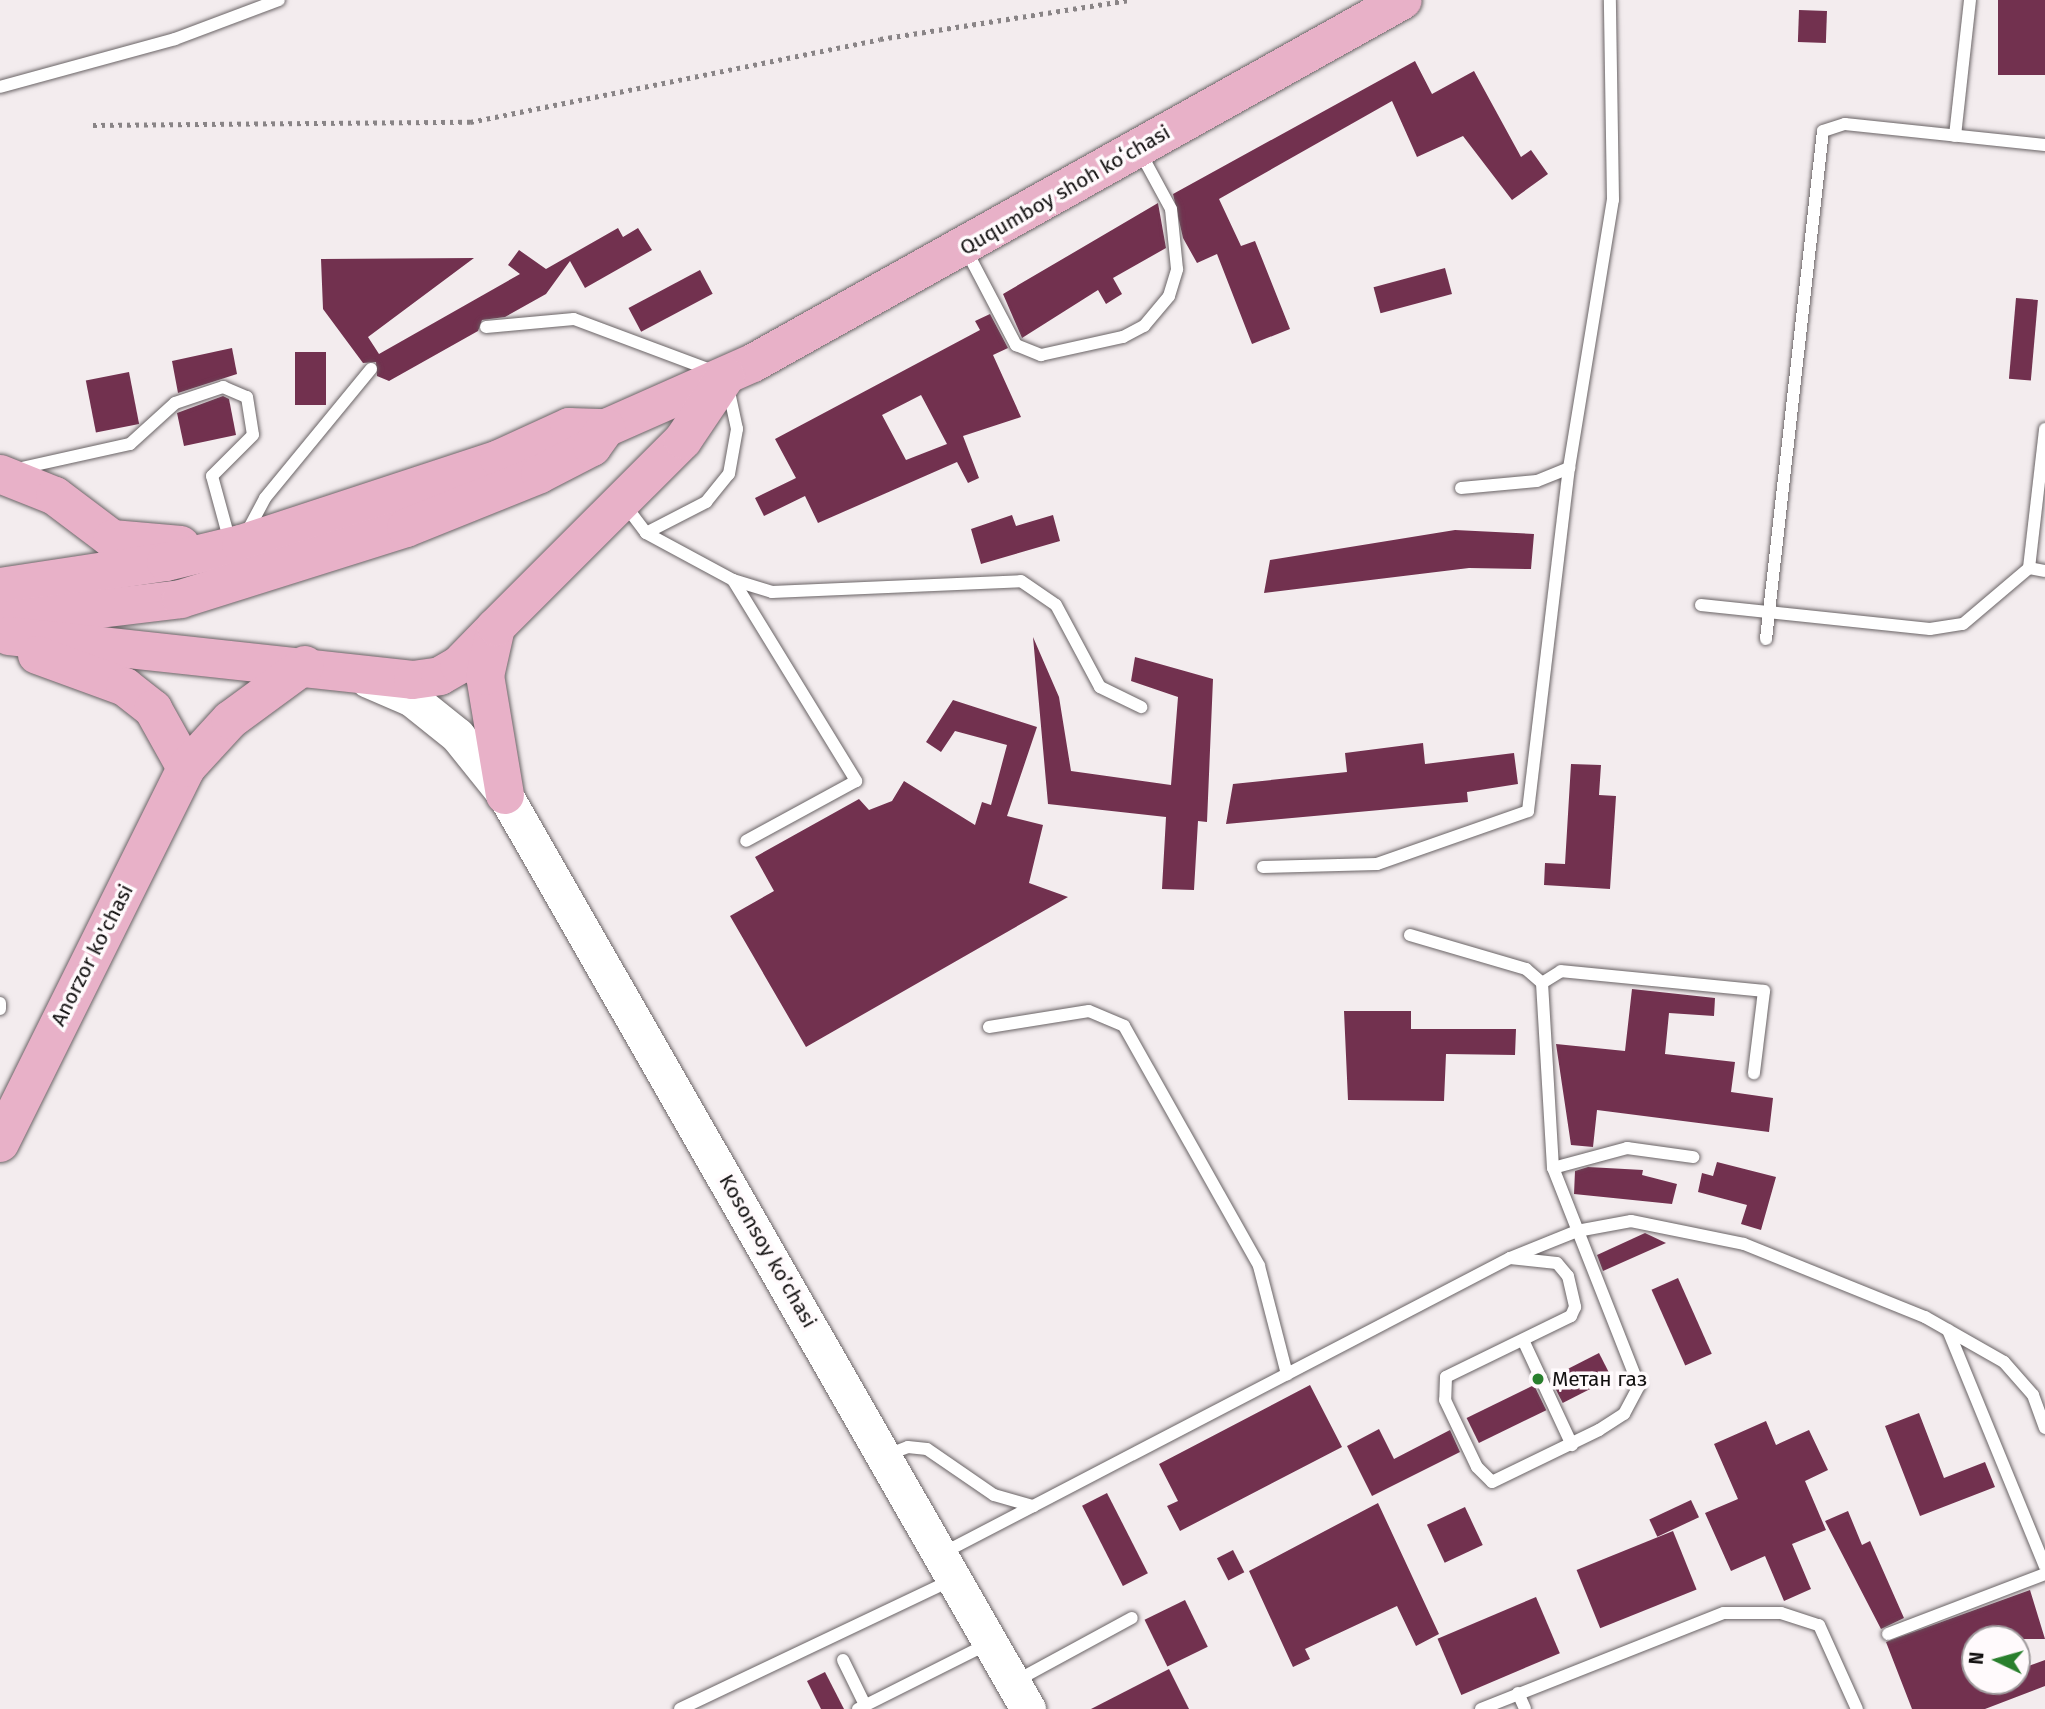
<!DOCTYPE html>
<html>
<head>
<meta charset="utf-8">
<style>
  body { margin:0 }
  #map { position:relative; width:2045px; height:1709px; overflow:hidden; background:#f3ecee; font-family:"Fira Sans",sans-serif }
  div>[style] { position:absolute }
  [style*='--x'] { left:calc(var(--x)*1px); top:calc(var(--y)*1px); width:calc(var(--w)*1px); rotate:calc(var(--a)*1deg) }
  .building>* { inset:0; background:#72314f; transform-origin:0 0 }
  .path>* { height:4.5px; margin-top:-2.25px; transform-origin:0; background:repeating-linear-gradient(90deg,#898486 0 3.5px,transparent 0 8.5px) }
  .roads { filter:drop-shadow(0 0 2px #6a6466) drop-shadow(0 0 2px #6a6466) }
  .lane>* { height:12px; margin:-6px; padding:0 6px; transform-origin:6px; border-radius:6px; background:#fff }
  .secondary>* { height:35px; margin:-17.5px; padding:0 17.5px; transform-origin:17.5px; border-radius:17.5px; background:#fff }
  .primary>* { height:38px; margin:-19px; padding:0 19px; transform-origin:19px; border-radius:19px; background:#e8b1c8 }
  .dots>* { width:19px; height:19px; translate:-50% -50%; box-sizing:border-box; border:4px solid #fffafc; border-radius:50% }
  span { translate:-50% -50%; white-space:nowrap; text-align:center; line-height:1.15; -webkit-text-stroke:7px #fffafc; paint-order:stroke }
  .street-label { font-size:21px; color:#121010 }
  .poi-label { font-size:21px; color:#121010 }
  .left { translate:0 -50%; text-align:left }
  .north { position:absolute; left:1961px; top:1625px; width:70px; height:70px; box-sizing:border-box; background:#fffafc; border:2px solid #a09c9e; border-radius:50%; rotate:275deg; font-size:19px; font-weight:700; line-height:28px; text-align:center; color:#121010 }
  .north::after { content:''; display:block; margin:auto; width:24px; height:32px; background:#297f2d; clip-path:polygon(50% 0,100% 100%,50% 72%,0 100%) }
</style>
</head>
<body>
<div id="map">
  <div class="building">
    <div style="left:1998px;top:0;width:47px;height:75px"></div>
    <div style="left:1799px;top:10px;width:28px;height:32px;rotate:2deg"></div>
    <div style="clip-path:polygon(1415px 61px,1432px 94px,1474px 71px,1521px 157px,1531px 150px,1548px 174px,1512px 200px,1463px 136px,1417px 157px,1392px 101px,1219px 199px,1241px 246px,1255px 241px,1290px 329px,1252px 344px,1217px 254px,1197px 263px,1183px 238px,1173px 194px)"></div>
    <div style="clip-path:polygon(1158px 203px,1166px 248px,1113px 278px,1122px 294px,1106px 304px,1098px 290px,1022px 338px,1003px 294px)"></div>
    <div style="clip-path:polygon(618px 228px,623px 237px,638px 228px,652px 250px,585px 288px,570px 261px,546px 294px,505px 317px,482px 320px,478px 331px,389px 381px,377px 376px,376px 362px,363px 363px,323px 309px,321px 259px,474px 258px,368px 337px,379px 354px,520px 274px,508px 265px,519px 250px,546px 269px)"></div>
    <div style="left:1445px;top:268px;width:27px;height:74px;rotate:75deg"></div>
    <div style="left:700px;top:270px;width:27px;height:81px;rotate:62deg"></div>
    <div style="left:2016px;top:298px;width:22px;height:81px;rotate:5deg"></div>
    <div style="clip-path:polygon(evenodd,990px 314px,1008px 348px,993px 355px,1021px 417px,963px 436px,979px 478px,968px 483px,957px 462px,818px 523px,805px 496px,764px 516px,755px 498px,796px 478px,775px 439px,980px 330px,975px 321px,990px 314px,921px 395px,947px 444px,906px 460px,882px 415px,921px 395px)"></div>
    <div style="clip-path:polygon(232px 348px,237px 374px,178px 393px,172px 361px)"></div>
    <div style="left:295px;top:352px;width:31px;height:53px"></div>
    <div style="left:129px;top:372px;width:53px;height:44px;rotate:79deg"></div>
    <div style="clip-path:polygon(223px 396px,229px 399px,236px 435px,184px 446px,177px 413px)"></div>
    <div style="clip-path:polygon(1012px 515px,1016px 526px,1053px 515px,1060px 541px,981px 564px,971px 529px)"></div>
    <div style="clip-path:polygon(1455px 530px,1534px 534px,1531px 569px,1469px 568px,1264px 593px,1270px 560px)"></div>
    <div style="clip-path:polygon(1033px 637px,1059px 697px,1071px 771px,1171px 785px,1178px 697px,1131px 681px,1135px 657px,1213px 679px,1207px 822px,1198px 821px,1194px 890px,1162px 889px,1166px 817px,1048px 804px)"></div>
    <div style="clip-path:polygon(953px 700px,1037px 727px,1007px 816px,1043px 825px,1029px 883px,1068px 897px,806px 1047px,730px 916px,774px 891px,755px 857px,859px 799px,869px 810px,892px 801px,904px 781px,975px 825px,982px 802px,991px 805px,1007px 745px,955px 731px,941px 752px,926px 742px)"></div>
    <div style="clip-path:polygon(1423px 743px,1425px 764px,1514px 753px,1518px 784px,1467px 792px,1468px 802px,1226px 824px,1233px 784px,1347px 772px,1345px 753px)"></div>
    <div style="clip-path:polygon(1571px 764px,1601px 765px,1599px 795px,1616px 796px,1610px 889px,1544px 885px,1545px 863px,1565px 864px)"></div>
    <div style="clip-path:polygon(1632px 989px,1715px 998px,1714px 1016px,1669px 1013px,1665px 1054px,1735px 1062px,1731px 1092px,1773px 1098px,1769px 1132px,1597px 1110px,1593px 1147px,1571px 1145px,1556px 1044px,1625px 1051px)"></div>
    <div style="clip-path:polygon(1344px 1011px,1411px 1011px,1411px 1029px,1516px 1029px,1515px 1055px,1446px 1054px,1444px 1101px,1348px 1100px)"></div>
    <div style="clip-path:polygon(1717px 1162px,1776px 1177px,1761px 1230px,1741px 1224px,1747px 1205px,1698px 1192px,1702px 1173px,1713px 1176px)"></div>
    <div style="clip-path:polygon(1588px 1167px,1643px 1170px,1642px 1175px,1677px 1184px,1672px 1204px,1574px 1194px,1575px 1171px)"></div>
    <div style="clip-path:polygon(1645px 1233px,1666px 1243px,1603px 1271px,1597px 1255px)"></div>
    <div style="left:1678px;top:1278px;width:83px;height:29px;rotate:66deg"></div>
    <div style="left:1599px;top:1353px;width:28px;height:55px;rotate:63deg"></div>
    <div style="clip-path:polygon(1310px 1385px,1342px 1447px,1180px 1531px,1167px 1506px,1178px 1501px,1159px 1464px)"></div>
    <div style="left:1534px;top:1385px;width:28px;height:75px;rotate:64deg"></div>
    <div style="clip-path:polygon(1919px 1413px,1944px 1478px,1985px 1462px,1995px 1487px,1920px 1516px,1885px 1426px)"></div>
    <div style="clip-path:polygon(1766px 1421px,1776px 1445px,1809px 1430px,1828px 1470px,1805px 1481px,1826px 1530px,1792px 1544px,1811px 1589px,1784px 1601px,1765px 1556px,1731px 1571px,1705px 1513px,1738px 1499px,1714px 1444px)"></div>
    <div style="clip-path:polygon(1379px 1429px,1394px 1459px,1450px 1430px,1460px 1452px,1372px 1496px,1347px 1446px)"></div>
    <div style="left:1107px;top:1493px;width:90px;height:28px;rotate:63deg"></div>
    <div style="left:1691px;top:1500px;width:19px;height:46px;rotate:65deg"></div>
    <div style="clip-path:polygon(1378px 1503px,1439px 1634px,1416px 1646px,1397px 1606px,1305px 1649px,1310px 1659px,1293px 1667px,1249px 1571px)"></div>
    <div style="left:1465px;top:1507px;width:42px;height:42px;rotate:65deg"></div>
    <div style="clip-path:polygon(1848px 1511px,1862px 1545px,1870px 1541px,1904px 1618px,1881px 1629px,1825px 1521px)"></div>
    <div style="left:1673px;top:1531px;width:63px;height:104px;rotate:68deg"></div>
    <div style="left:1233px;top:1550px;width:25px;height:18px;rotate:63deg"></div>
    <div style="clip-path:polygon(2030px 1590px,2045px 1639px,1975px 1639px,1975px 1681px,2017px 1681px,2017px 1670px,2045px 1660px,2045px 1686px,1985px 1709px,1912px 1709px,1886px 1642px)"></div>
    <div style="left:1536px;top:1597px;width:61px;height:107px;rotate:67deg"></div>
    <div style="left:1185px;top:1600px;width:52px;height:45px;rotate:64deg"></div>
    <div style="clip-path:polygon(1169px 1669px,1189px 1709px,1091px 1709px)"></div>
    <div style="clip-path:polygon(825px 1672px,844px 1709px,821px 1709px,807px 1681px)"></div>
  </div>
  <div class="path">
    <div style="--x:93;--y:125;--w:377;--a:-0.5"></div>
    <div style="--x:470;--y:122;--w:418;--a:-11.4"></div>
    <div style="--x:880;--y:39;--w:251;--a:-8.9"></div>
  </div>
  <div class="roads">
    <div class="lane">
      <div style="--x:0;--y:87;--w:181;--a:-15.3"></div>
      <div style="--x:175;--y:39;--w:111;--a:-20.6"></div>
      <div style="--x:1955;--y:136;--w:137;--a:-83.7"></div>
      <div style="--x:965;--y:248;--w:110;--a:62.3"></div>
      <div style="--x:1016;--y:345;--w:27;--a:22"></div>
      <div style="--x:1041;--y:355;--w:84;--a:-12.4"></div>
      <div style="--x:1123;--y:337;--w:24;--a:-28"></div>
      <div style="--x:1144;--y:326;--w:39;--a:-50"></div>
      <div style="--x:1169;--y:296;--w:28;--a:-73"></div>
      <div style="--x:1177;--y:269;--w:60;--a:-95.7"></div>
      <div style="--x:1171;--y:209;--w:65;--a:-118.5"></div>
      <div style="--x:486;--y:327;--w:88;--a:-5.2"></div>
      <div style="--x:574;--y:319;--w:148;--a:20.5"></div>
      <div style="--x:17;--y:469;--w:116;--a:-12.5"></div>
      <div style="--x:130;--y:444;--w:61;--a:-42.3"></div>
      <div style="--x:175;--y:403;--w:51;--a:-18.4"></div>
      <div style="--x:223;--y:387;--w:26;--a:23"></div>
      <div style="--x:247;--y:397;--w:38;--a:81"></div>
      <div style="--x:253;--y:435;--w:58;--a:135"></div>
      <div style="--x:212;--y:476;--w:68;--a:74.7"></div>
      <div style="--x:1461;--y:488;--w:76;--a:-5.3"></div>
      <div style="--x:1537;--y:481;--w:35;--a:-22"></div>
      <div style="--x:625;--y:505;--w:35;--a:53"></div>
      <div style="--x:646;--y:533;--w:99;--a:28.4"></div>
      <div style="--x:733;--y:580;--w:41;--a:17.1"></div>
      <div style="--x:772;--y:592;--w:249;--a:-2.5"></div>
      <div style="--x:1021;--y:581;--w:42;--a:34.4"></div>
      <div style="--x:1056;--y:605;--w:93;--a:61.8"></div>
      <div style="--x:1100;--y:687;--w:46;--a:26"></div>
      <div style="--x:247;--y:532;--w:38;--a:-62"></div>
      <div style="--x:265;--y:498;--w:167;--a:-50.6"></div>
      <div style="--x:646;--y:533;--w:68;--a:-27.3"></div>
      <div style="--x:706;--y:502;--w:36;--a:-51"></div>
      <div style="--x:729;--y:474;--w:46;--a:-79.9"></div>
      <div style="--x:737;--y:429;--w:43;--a:-102.1"></div>
      <div style="--x:2029;--y:568;--w:16;--a:11"></div>
      <div style="--x:733;--y:580;--w:236;--a:58.5"></div>
      <div style="--x:856;--y:781;--w:125;--a:151.4"></div>
      <div style="--x:1701;--y:605;--w:230;--a:6"></div>
      <div style="--x:1930;--y:629;--w:33;--a:-9"></div>
      <div style="--x:1963;--y:624;--w:87;--a:-40.3"></div>
      <div style="--x:2029;--y:568;--w:140;--a:-83.4"></div>
      <div style="--x:1766;--y:639;--w:511;--a:-83.6"></div>
      <div style="--x:1823;--y:131;--w:23;--a:-18"></div>
      <div style="--x:1845;--y:124;--w:201;--a:6"></div>
      <div style="--x:1263;--y:867;--w:114;--a:-1.5"></div>
      <div style="--x:1377;--y:864;--w:160;--a:-19.3"></div>
      <div style="--x:1528;--y:811;--w:345;--a:-83.2"></div>
      <div style="--x:1569;--y:468;--w:272;--a:-80.7"></div>
      <div style="--x:1613;--y:200;--w:200;--a:-90.9"></div>
      <div style="--x:1410;--y:935;--w:121;--a:16.3"></div>
      <div style="--x:1526;--y:969;--w:21;--a:41"></div>
      <div style="--x:0;--y:1003;--w:6;--a:90"></div>
      <div style="--x:989;--y:1027;--w:101;--a:-9.1"></div>
      <div style="--x:1089;--y:1011;--w:38;--a:23"></div>
      <div style="--x:1124;--y:1026;--w:275;--a:60.6"></div>
      <div style="--x:1259;--y:1266;--w:112;--a:75.5"></div>
      <div style="--x:1553;--y:1168;--w:77;--a:-15.1"></div>
      <div style="--x:1627;--y:1148;--w:67;--a:7.8"></div>
      <div style="--x:1510;--y:1258;--w:47;--a:6.1"></div>
      <div style="--x:1557;--y:1263;--w:17;--a:50"></div>
      <div style="--x:1568;--y:1276;--w:32;--a:77"></div>
      <div style="--x:1575;--y:1307;--w:10;--a:114"></div>
      <div style="--x:1571;--y:1316;--w:139;--a:154"></div>
      <div style="--x:1446;--y:1377;--w:23;--a:92"></div>
      <div style="--x:1445;--y:1400;--w:74;--a:64.5"></div>
      <div style="--x:1477;--y:1467;--w:21;--a:45"></div>
      <div style="--x:1492;--y:1482;--w:119;--a:-25.9"></div>
      <div style="--x:1599;--y:1430;--w:30;--a:-33"></div>
      <div style="--x:1624;--y:1414;--w:32;--a:-62"></div>
      <div style="--x:1639;--y:1386;--w:234;--a:-111.5"></div>
      <div style="--x:1553;--y:1168;--w:185;--a:-93.4"></div>
      <div style="--x:1542;--y:983;--w:22;--a:-32"></div>
      <div style="--x:1561;--y:971;--w:204;--a:5.6"></div>
      <div style="--x:1764;--y:991;--w:83;--a:97"></div>
      <div style="--x:1948;--y:1330;--w:255;--a:67.7"></div>
      <div style="--x:1523;--y:1340;--w:116;--a:65"></div>
      <div style="--x:887;--y:1455;--w:22;--a:-21"></div>
      <div style="--x:908;--y:1447;--w:19;--a:6"></div>
      <div style="--x:927;--y:1449;--w:81;--a:34.5"></div>
      <div style="--x:994;--y:1495;--w:41;--a:15.8"></div>
      <div style="--x:943;--y:1553;--w:639;--a:-27.49"></div>
      <div style="--x:1510;--y:1258;--w:72;--a:-21.9"></div>
      <div style="--x:1577;--y:1231;--w:55;--a:-10.5"></div>
      <div style="--x:1631;--y:1221;--w:115;--a:11.5"></div>
      <div style="--x:1744;--y:1244;--w:195;--a:22"></div>
      <div style="--x:1925;--y:1317;--w:91;--a:29.7"></div>
      <div style="--x:2004;--y:1362;--w:44;--a:48.7"></div>
      <div style="--x:2033;--y:1395;--w:35;--a:70"></div>
      <div style="--x:1888;--y:1634;--w:168;--a:-20.9"></div>
      <div style="--x:843;--y:1660;--w:50;--a:63.9"></div>
      <div style="--x:1014;--y:1682;--w:134;--a:-28.5"></div>
      <div style="--x:1518;--y:1693;--w:17;--a:66"></div>
      <div style="--x:680;--y:1709;--w:301;--a:-25.4"></div>
      <div style="--x:858;--y:1709;--w:144;--a:-26.7"></div>
      <div style="--x:1481;--y:1709;--w:261;--a:-21.6"></div>
      <div style="--x:1724;--y:1613;--w:57;--a:0"></div>
      <div style="--x:1781;--y:1613;--w:40;--a:18"></div>
      <div style="--x:1819;--y:1625;--w:92;--a:65.7"></div>
    </div>
    <div class="secondary">
      <div style="--x:368;--y:680;--w:48;--a:23.4"></div>
      <div style="--x:412;--y:699;--w:58;--a:38.7"></div>
      <div style="--x:457;--y:735;--w:77;--a:51.3"></div>
      <div style="--x:505;--y:795;--w:1053;--a:60.22"></div>
    </div>
    <div class="primary">
      <div style="--x:0;--y:474;--w:59;--a:21.8"></div>
      <div style="--x:55;--y:496;--w:71;--a:37"></div>
      <div style="--x:112;--y:539;--w:69;--a:5"></div>
      <div style="--x:0;--y:587;--w:168;--a:-8.6"></div>
      <div style="--x:166;--y:562;--w:77;--a:-13.5"></div>
      <div style="--x:241;--y:544;--w:272;--a:-18.2"></div>
      <div style="--x:499;--y:459;--w:77;--a:-24.6"></div>
      <div style="--x:569;--y:427;--w:37;--a:2"></div>
      <div style="--x:606;--y:428;--w:161;--a:-23.9"></div>
      <div style="--x:753;--y:363;--w:744;--a:-29.18"></div>
      <div style="--x:0;--y:621;--w:182;--a:-6.9"></div>
      <div style="--x:181;--y:599;--w:236;--a:-17.5"></div>
      <div style="--x:406;--y:528;--w:144;--a:-21.9"></div>
      <div style="--x:540;--y:474;--w:59;--a:-27.4"></div>
      <div style="--x:592;--y:447;--w:24;--a:-54"></div>
      <div style="--x:9;--y:636;--w:406;--a:6.2"></div>
      <div style="--x:413;--y:680;--w:27;--a:-8"></div>
      <div style="--x:440;--y:676;--w:22;--a:-30"></div>
      <div style="--x:459;--y:665;--w:53;--a:-45.8"></div>
      <div style="--x:37;--y:655;--w:94;--a:20"></div>
      <div style="--x:125;--y:687;--w:36;--a:38"></div>
      <div style="--x:153;--y:709;--w:68;--a:60.8"></div>
      <div style="--x:505;--y:795;--w:121;--a:-99.5"></div>
      <div style="--x:485;--y:676;--w:50;--a:-77.3"></div>
      <div style="--x:496;--y:627;--w:264;--a:-45"></div>
      <div style="--x:683;--y:440;--w:77;--a:-56.1"></div>
      <div style="--x:0;--y:1143;--w:419;--a:-63.6"></div>
      <div style="--x:186;--y:768;--w:65;--a:-47.5"></div>
      <div style="--x:230;--y:720;--w:93;--a:-36.3"></div>
    </div>
  </div>
  <div class="dots">
    <div style="left:1538px;top:1379px;background:#297f2d"></div>
  </div>
  <div class="street-label">
    <span style="left:1065px;top:190px;rotate:-30deg">Ququmboy shoh koʻchasi</span>
    <span style="left:92px;top:955px;rotate:-63deg">Anorzor ko'chasi</span>
    <span style="left:768px;top:1251px;rotate:60deg">Kosonsoy ko’chasi</span>
  </div>
  <div class="poi-label">
    <span class="left" style="left:1552px;top:1379px">Метан газ</span>
  </div>
  <div class="north">N</div>
</div>
</body>
</html>
